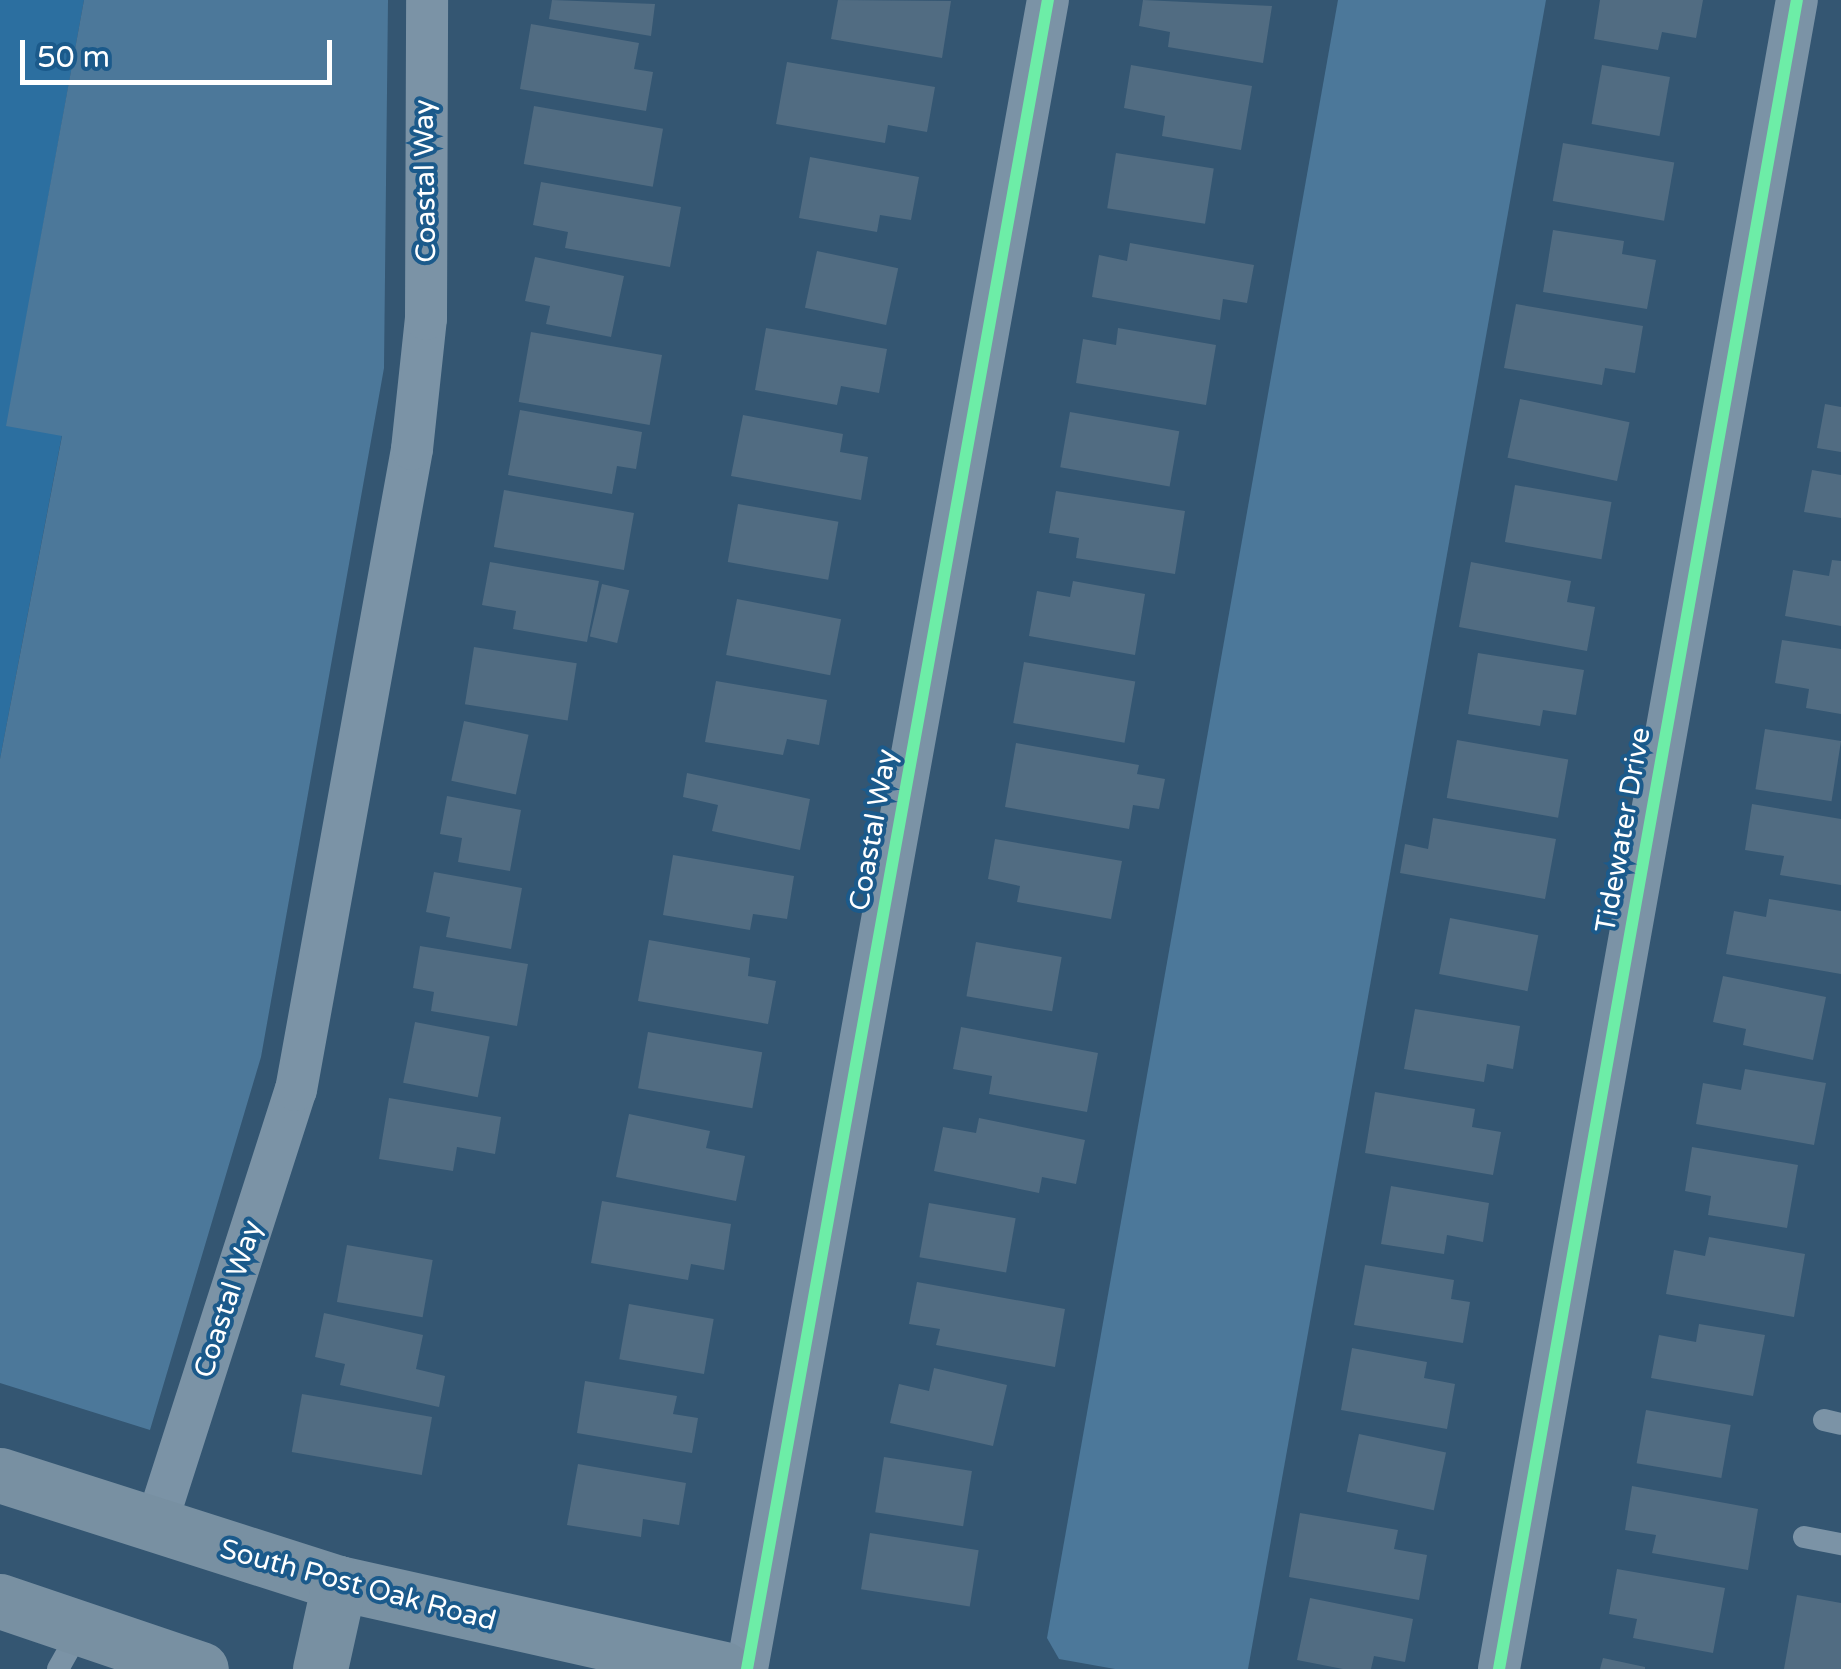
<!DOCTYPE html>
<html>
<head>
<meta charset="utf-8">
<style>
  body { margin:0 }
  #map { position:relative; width:1841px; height:1669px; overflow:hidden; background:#345672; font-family:"Varela Round",sans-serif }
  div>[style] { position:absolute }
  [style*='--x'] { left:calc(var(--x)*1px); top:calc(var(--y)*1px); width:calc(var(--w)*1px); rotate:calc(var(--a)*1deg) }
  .green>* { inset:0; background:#2c6fa0 }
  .water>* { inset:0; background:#4c789a }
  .building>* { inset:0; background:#516c82; transform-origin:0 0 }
  .lane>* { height:22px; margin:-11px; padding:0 11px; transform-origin:11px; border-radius:11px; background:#7b93a6 }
  .street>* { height:42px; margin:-21px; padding:0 21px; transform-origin:21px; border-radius:21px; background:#7b93a6 }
  .secondary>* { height:55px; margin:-27.5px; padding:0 27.5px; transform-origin:27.5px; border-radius:27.5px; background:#7890a2 }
  .cycleway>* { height:12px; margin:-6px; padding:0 6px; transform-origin:6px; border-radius:6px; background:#6deda7 }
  span { translate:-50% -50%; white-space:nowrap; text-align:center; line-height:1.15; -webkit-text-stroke:8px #1b5a8b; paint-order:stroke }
  .street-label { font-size:28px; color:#fff }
  .scale { position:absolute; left:20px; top:40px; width:312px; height:45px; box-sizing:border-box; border:5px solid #fff; border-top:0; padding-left:12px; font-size:30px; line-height:35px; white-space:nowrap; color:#fff; -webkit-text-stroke:8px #1b5a8b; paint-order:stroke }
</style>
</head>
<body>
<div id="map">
  <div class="green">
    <div style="clip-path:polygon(0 0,84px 0,7px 425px,62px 435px,0 759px)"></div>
  </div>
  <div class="water">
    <div style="clip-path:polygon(84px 0,388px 0,384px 368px,261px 1057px,150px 1430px,0 1383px,0 759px,62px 436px,6px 426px)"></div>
    <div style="clip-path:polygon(1338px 0,1546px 0,1248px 1669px,1115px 1669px,1059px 1659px,1047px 1638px)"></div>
  </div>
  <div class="building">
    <div style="clip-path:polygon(552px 0,655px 4px,651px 36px,549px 19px)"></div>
    <div style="clip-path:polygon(838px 0,951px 1px,942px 58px,831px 39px)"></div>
    <div style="clip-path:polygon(1143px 0,1272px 6px,1263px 63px,1168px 47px,1170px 32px,1139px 26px)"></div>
    <div style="clip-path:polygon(1600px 0,1703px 0,1696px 38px,1662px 32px,1658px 50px,1594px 39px)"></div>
    <div style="clip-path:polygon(531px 24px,639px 43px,634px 69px,653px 72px,646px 111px,520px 89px)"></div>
    <div style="clip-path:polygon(787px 62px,935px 87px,927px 132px,888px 125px,885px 143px,776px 124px)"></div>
    <div style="clip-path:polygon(1131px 65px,1252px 86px,1241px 150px,1162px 136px,1165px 116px,1124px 108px)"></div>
    <div style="left:1602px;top:65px;width:69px;height:60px;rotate:10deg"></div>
    <div style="left:534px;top:106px;width:131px;height:59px;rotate:10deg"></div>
    <div style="left:1563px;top:143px;width:113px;height:59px;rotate:10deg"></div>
    <div style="left:1116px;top:153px;width:99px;height:56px;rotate:9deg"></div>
    <div style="clip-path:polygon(810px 157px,919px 177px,911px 220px,880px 215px,877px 232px,799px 218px)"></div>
    <div style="clip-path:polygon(541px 182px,681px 207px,670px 267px,565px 248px,568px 232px,533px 225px)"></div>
    <div style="clip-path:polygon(1553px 230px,1624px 241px,1622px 254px,1656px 260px,1647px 309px,1543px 292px)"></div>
    <div style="clip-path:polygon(1130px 243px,1254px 265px,1247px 303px,1223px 299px,1220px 320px,1092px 297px,1099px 255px,1127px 261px)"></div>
    <div style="left:817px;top:251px;width:83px;height:58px;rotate:12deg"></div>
    <div style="clip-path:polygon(535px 257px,624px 276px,611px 337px,546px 324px,550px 306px,525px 301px)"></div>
    <div style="clip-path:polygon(1516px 304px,1643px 326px,1635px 373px,1605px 368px,1602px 385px,1504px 368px)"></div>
    <div style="clip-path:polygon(766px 328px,887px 349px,879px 393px,841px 386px,837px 405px,755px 390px)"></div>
    <div style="clip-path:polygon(1118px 328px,1216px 345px,1206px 405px,1076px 383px,1083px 339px,1116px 345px)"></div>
    <div style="left:531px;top:332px;width:133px;height:71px;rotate:10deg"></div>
    <div style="left:1520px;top:399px;width:112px;height:60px;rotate:12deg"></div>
    <div style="clip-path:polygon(1825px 404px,1841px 407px,1841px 452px,1817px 448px)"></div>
    <div style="clip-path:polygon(520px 410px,642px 432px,636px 469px,617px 466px,612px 494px,508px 475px)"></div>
    <div style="left:1070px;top:412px;width:111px;height:56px;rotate:10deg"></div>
    <div style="clip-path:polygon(743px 415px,843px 434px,840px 452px,868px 457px,861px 500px,731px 476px)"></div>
    <div style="clip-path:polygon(1812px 470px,1841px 475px,1841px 518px,1804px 512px)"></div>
    <div style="left:1515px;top:485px;width:98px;height:58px;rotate:10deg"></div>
    <div style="left:504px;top:490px;width:132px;height:58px;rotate:10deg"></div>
    <div style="clip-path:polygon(1056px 491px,1185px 511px,1175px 574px,1076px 558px,1079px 538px,1049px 533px)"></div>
    <div style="left:738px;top:504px;width:102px;height:59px;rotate:10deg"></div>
    <div style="clip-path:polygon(1832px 560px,1841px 561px,1841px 626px,1785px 616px,1793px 570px,1829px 576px)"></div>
    <div style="clip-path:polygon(490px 562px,599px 581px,587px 642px,513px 629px,516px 611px,482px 605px)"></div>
    <div style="clip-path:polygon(1471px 562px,1571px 581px,1567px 602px,1595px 607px,1587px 651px,1459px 627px)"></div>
    <div style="clip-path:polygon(1073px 581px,1145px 594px,1135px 655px,1029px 636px,1037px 591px,1070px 597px)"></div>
    <div style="left:602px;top:584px;width:28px;height:54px;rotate:13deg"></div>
    <div style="left:737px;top:599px;width:106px;height:57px;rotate:11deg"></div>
    <div style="clip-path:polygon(1782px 640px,1841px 649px,1841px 714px,1806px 708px,1809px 689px,1775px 683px)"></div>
    <div style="left:474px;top:647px;width:104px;height:58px;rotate:9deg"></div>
    <div style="clip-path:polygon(1478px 653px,1584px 670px,1576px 715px,1543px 710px,1540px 726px,1468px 714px)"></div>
    <div style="left:1024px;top:662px;width:113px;height:62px;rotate:10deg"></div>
    <div style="clip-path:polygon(716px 681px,827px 700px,819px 745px,787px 739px,783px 755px,705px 742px)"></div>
    <div style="left:464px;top:721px;width:66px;height:61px;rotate:12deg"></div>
    <div style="left:1765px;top:729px;width:77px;height:61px;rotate:9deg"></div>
    <div style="left:1457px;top:740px;width:113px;height:59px;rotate:10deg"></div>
    <div style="clip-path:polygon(1016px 743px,1139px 765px,1137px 774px,1165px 779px,1159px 809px,1133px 805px,1129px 829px,1005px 807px)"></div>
    <div style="clip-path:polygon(687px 773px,810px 799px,800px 850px,712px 831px,718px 805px,683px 797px)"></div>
    <div style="clip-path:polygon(447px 796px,521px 810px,510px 871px,458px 862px,462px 838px,440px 834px)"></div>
    <div style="clip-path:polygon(1752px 804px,1841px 819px,1841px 885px,1780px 875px,1784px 856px,1745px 850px)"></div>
    <div style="clip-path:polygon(1433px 818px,1556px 839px,1545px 899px,1400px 873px,1405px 844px,1428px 849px)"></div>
    <div style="clip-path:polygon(995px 839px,1122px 861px,1111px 919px,1017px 902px,1020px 886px,988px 879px)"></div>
    <div style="clip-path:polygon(673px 855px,794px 876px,787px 919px,753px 914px,750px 930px,663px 915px)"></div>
    <div style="clip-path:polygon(434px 872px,522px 888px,511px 949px,446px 937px,450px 917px,426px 912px)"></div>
    <div style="clip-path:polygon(1769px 899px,1841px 911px,1841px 974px,1726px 954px,1734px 911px,1766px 917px)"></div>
    <div style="left:1450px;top:918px;width:90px;height:57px;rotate:11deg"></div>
    <div style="clip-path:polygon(649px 940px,750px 958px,748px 976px,776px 981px,768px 1024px,638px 1001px)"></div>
    <div style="left:976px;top:942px;width:87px;height:55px;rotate:10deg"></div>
    <div style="clip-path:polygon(420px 946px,528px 964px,517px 1026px,431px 1011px,434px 992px,413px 988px)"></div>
    <div style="clip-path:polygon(1723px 976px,1826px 997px,1813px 1060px,1743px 1045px,1746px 1029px,1713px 1022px)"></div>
    <div style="clip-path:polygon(1415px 1009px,1520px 1026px,1513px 1069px,1487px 1064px,1484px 1082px,1404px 1069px)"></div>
    <div style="left:415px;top:1022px;width:76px;height:62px;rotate:11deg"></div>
    <div style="clip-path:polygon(961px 1027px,1098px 1053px,1087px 1112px,989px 1094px,992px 1076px,953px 1069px)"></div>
    <div style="left:648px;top:1032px;width:116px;height:57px;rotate:10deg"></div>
    <div style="clip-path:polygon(1745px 1069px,1826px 1083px,1814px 1145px,1696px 1124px,1703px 1083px,1741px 1090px)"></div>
    <div style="clip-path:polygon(1375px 1092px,1475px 1109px,1472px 1127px,1501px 1132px,1493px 1175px,1365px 1153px)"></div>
    <div style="clip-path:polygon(389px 1098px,501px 1117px,495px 1154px,457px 1147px,453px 1171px,379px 1159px)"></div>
    <div style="clip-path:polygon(629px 1114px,710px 1131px,706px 1148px,745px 1156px,736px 1201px,616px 1177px)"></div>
    <div style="clip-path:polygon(979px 1118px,1085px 1140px,1076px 1184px,1042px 1177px,1039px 1193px,934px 1171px,943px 1127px,976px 1133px)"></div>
    <div style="clip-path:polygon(1692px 1147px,1798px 1165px,1787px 1228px,1708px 1215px,1711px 1196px,1685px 1191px)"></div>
    <div style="clip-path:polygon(1391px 1186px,1489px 1203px,1483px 1242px,1447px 1235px,1444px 1254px,1381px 1244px)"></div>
    <div style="clip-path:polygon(602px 1201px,731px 1224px,724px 1270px,691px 1264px,688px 1280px,591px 1263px)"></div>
    <div style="left:929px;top:1203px;width:88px;height:55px;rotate:10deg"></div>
    <div style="clip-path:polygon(1709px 1237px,1805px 1254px,1794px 1317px,1666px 1294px,1674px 1250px,1705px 1256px)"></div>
    <div style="left:347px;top:1245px;width:87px;height:58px;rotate:10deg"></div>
    <div style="clip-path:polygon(1365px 1265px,1454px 1280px,1451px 1299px,1470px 1302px,1463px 1343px,1354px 1325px)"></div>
    <div style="clip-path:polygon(917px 1282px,1065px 1309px,1055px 1367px,936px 1345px,940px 1329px,909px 1324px)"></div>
    <div style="left:629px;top:1304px;width:86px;height:56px;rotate:10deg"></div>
    <div style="clip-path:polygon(324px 1313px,423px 1335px,416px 1369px,445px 1376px,439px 1407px,340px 1385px,345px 1364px,315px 1357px)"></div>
    <div style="clip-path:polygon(1699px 1324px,1765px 1335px,1753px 1396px,1651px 1378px,1659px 1335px,1696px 1342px)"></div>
    <div style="clip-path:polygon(1352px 1348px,1427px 1362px,1424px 1378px,1455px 1384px,1447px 1429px,1341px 1410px)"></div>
    <div style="clip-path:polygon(934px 1368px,1007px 1385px,993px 1446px,890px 1423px,899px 1384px,929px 1391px)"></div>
    <div style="clip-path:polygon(585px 1381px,677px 1396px,673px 1414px,698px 1418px,692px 1453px,577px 1433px)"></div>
    <div style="left:302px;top:1394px;width:132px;height:59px;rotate:10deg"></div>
    <div style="left:1646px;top:1410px;width:86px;height:54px;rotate:10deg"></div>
    <div style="left:1359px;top:1434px;width:89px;height:59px;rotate:12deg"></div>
    <div style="left:884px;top:1457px;width:89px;height:56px;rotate:9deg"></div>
    <div style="clip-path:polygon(578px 1464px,686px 1483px,679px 1525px,643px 1519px,641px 1537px,567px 1525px)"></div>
    <div style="clip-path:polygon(1632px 1486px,1758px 1509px,1748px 1570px,1652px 1553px,1656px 1535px,1625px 1530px)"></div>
    <div style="clip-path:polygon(1300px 1513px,1398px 1530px,1394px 1549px,1427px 1555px,1419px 1600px,1289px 1577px)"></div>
    <div style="left:870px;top:1533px;width:110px;height:57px;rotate:9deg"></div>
    <div style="clip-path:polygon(1617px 1569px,1725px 1588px,1713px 1653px,1633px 1638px,1637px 1619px,1609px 1614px)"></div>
    <div style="clip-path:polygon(1797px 1595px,1841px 1603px,1841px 1669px,1784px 1669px)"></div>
    <div style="clip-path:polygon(1310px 1598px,1413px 1619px,1405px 1662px,1374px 1656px,1371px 1669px,1343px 1669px,1297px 1660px)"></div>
    <div style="clip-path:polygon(1603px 1658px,1645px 1667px,1645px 1669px,1600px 1669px)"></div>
  </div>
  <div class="lane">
    <div style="--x:1824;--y:1420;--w:17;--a:13"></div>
    <div style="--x:1804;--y:1537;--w:38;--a:11"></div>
    <div style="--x:58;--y:1669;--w:47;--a:-60.7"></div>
  </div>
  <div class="street">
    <div style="--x:155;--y:1528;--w:460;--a:-72.2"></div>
    <div style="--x:296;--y:1090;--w:651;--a:-79.74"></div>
    <div style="--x:412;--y:449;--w:131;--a:-83.9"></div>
    <div style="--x:426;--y:319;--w:319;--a:-89.8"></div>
    <div style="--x:747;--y:1669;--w:1696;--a:-79.78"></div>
    <div style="--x:1499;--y:1669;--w:1695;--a:-79.88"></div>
  </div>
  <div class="secondary">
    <div style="--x:0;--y:1475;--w:356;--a:17.7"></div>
    <div style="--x:339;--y:1583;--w:394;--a:12.6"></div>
    <div style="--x:0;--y:1601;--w:212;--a:18.7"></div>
    <div style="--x:320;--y:1669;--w:88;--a:-77.5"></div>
  </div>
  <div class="cycleway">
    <div style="--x:747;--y:1669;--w:1696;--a:-79.78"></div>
    <div style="--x:1499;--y:1669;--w:1695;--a:-79.88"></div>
  </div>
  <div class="street-label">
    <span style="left:425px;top:181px;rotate:-91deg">Coastal Way</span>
    <span style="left:873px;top:830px;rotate:-80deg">Coastal Way</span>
    <span style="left:1623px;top:830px;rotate:-80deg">Tidewater Drive</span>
    <span style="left:228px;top:1299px;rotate:-72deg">Coastal Way</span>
    <span style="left:358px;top:1585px;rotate:15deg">South Post Oak Road</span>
  </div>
  <div class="scale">50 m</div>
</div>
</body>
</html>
